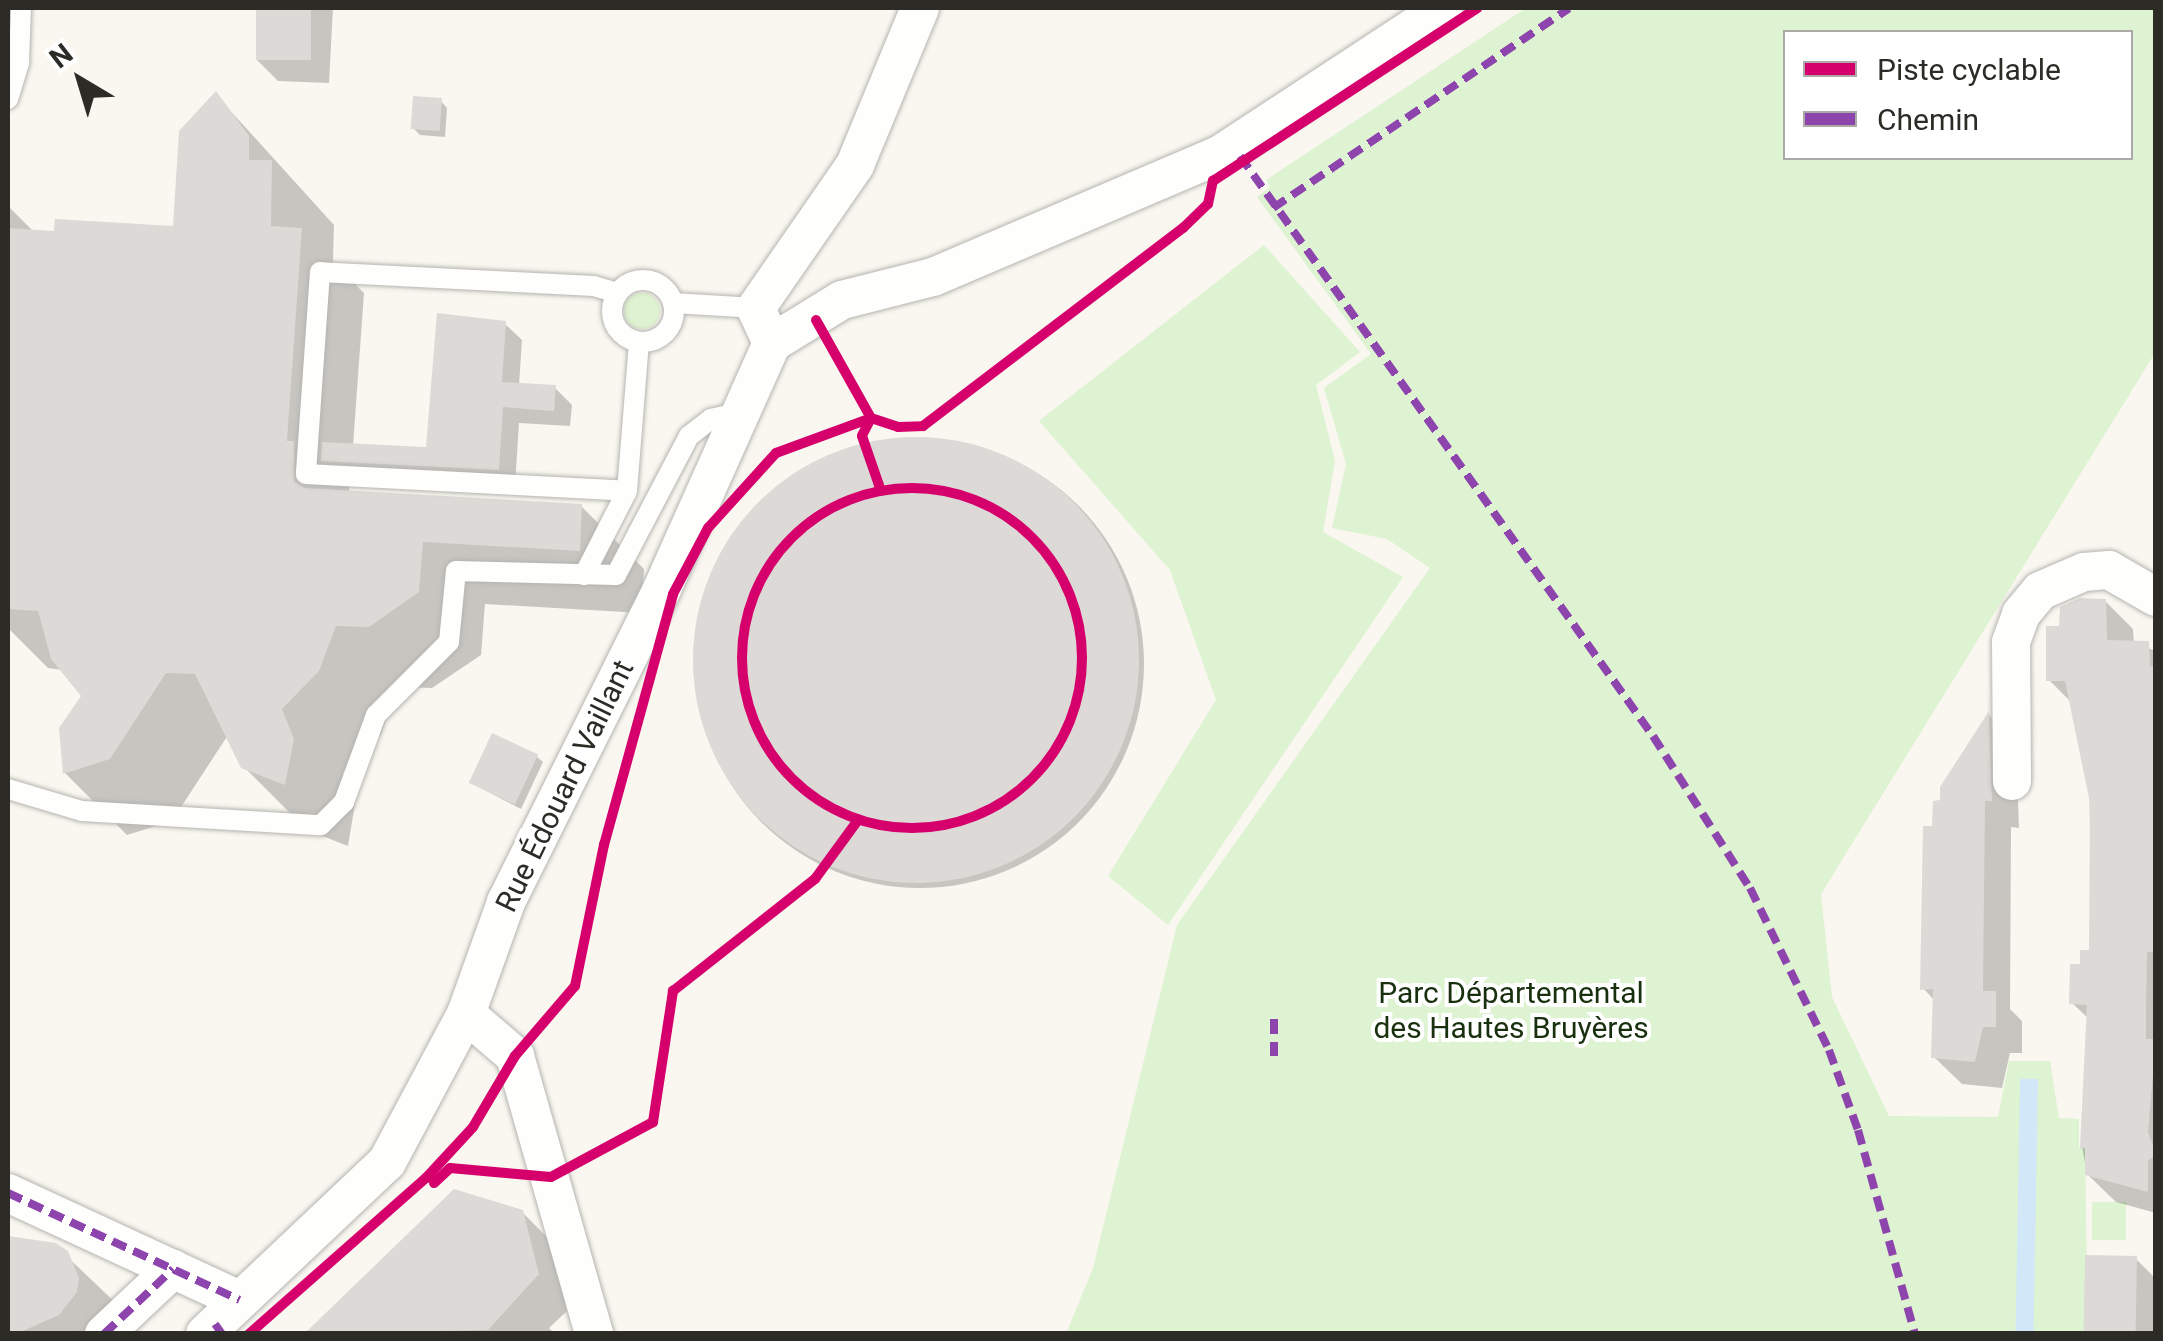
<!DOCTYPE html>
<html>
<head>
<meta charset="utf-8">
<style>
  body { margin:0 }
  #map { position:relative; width:2163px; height:1341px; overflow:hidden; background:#f9f7f0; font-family:Roboto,sans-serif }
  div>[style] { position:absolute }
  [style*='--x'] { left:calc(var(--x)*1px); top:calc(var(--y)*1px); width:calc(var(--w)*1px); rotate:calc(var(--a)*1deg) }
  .green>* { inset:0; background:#def3d1; transform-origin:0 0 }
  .round { border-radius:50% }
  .water>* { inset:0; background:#d2e7f8; transform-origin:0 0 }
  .shadow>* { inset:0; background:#0003 }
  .building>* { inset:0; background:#dcd9d6; transform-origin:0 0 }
  .roads { filter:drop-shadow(0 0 2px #b5b4af) drop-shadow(0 0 2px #b5b4af) }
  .lane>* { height:20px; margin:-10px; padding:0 10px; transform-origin:10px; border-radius:10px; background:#fefefd }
  .lane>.ring { margin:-10px; padding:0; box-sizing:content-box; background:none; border:20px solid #fefefd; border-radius:50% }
  .street>* { height:38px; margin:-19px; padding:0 19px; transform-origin:19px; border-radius:19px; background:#fefefd }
  .quiet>* { height:8px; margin-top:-4px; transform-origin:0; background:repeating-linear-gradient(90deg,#8e44ad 0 15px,transparent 0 23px) }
  .cycleway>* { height:10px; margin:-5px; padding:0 5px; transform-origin:5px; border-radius:5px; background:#d6006c }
  .cycleway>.ring { margin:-5px; padding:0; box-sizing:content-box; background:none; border:10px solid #d6006c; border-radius:50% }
  span { translate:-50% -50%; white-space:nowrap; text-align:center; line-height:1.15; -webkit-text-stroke:8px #fff; paint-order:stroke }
  .street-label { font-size:30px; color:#2d2b26 }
  .park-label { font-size:30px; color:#19300f }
  .frame { position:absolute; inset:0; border:10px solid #2d2b26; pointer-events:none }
  .legend { position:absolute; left:1783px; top:30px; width:350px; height:130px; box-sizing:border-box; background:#fff; border:2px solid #abaaa8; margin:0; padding:12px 18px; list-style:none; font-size:30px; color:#2d2b26 }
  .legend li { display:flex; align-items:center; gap:20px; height:50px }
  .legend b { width:50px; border:2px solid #abaaa8 }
  .north { position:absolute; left:30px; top:30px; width:100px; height:100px; -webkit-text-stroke:8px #fff; paint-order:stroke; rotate:322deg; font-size:28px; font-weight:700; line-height:40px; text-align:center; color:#2d2b26 }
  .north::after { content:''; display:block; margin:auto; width:35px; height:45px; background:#2d2b26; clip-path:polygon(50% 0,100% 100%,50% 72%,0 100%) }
</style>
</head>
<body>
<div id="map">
  <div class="green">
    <div style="clip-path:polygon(evenodd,1526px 8px,2155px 8px,2155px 353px,1821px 894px,1832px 997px,1889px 1116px,1998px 1117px,2009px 1061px,2050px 1061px,2059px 1118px,2079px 1119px,2079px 1147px,2085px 1148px,2088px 1333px,1066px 1334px,1093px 1268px,1177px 925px,1430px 568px,1387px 539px,1332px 528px,1346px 464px,1324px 388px,1371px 354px,1257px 197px,1270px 187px,1266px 180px,1526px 8px,1786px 32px,2130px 32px,2130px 158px,1786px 158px,1786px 32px)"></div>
    <div style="clip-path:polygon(1264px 245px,1360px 352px,1316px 385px,1335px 461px,1323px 532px,1403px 577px,1168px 925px,1108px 876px,1216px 700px,1170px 570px,1039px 421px)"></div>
    <div class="round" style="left:624px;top:293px;width:36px;height:36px"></div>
    <div style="left:2092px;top:1202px;width:34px;height:38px"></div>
  </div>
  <div class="water">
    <div style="left:2038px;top:1079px;width:254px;height:18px;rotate:91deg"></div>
  </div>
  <div class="shadow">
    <div style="clip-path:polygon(8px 8px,24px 8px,21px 54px,8px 53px)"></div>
    <div style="clip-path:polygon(259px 8px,333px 8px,329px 83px,278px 81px,256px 59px)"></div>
    <div style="clip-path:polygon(216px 95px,334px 225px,333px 262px,364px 293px,353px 446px,428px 449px,505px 324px,522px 340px,519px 385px,555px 388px,572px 405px,570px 426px,519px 423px,515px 486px,350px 477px,349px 491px,581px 506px,644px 569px,641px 613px,485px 604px,481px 655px,432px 688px,398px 687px,381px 734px,343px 772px,355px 804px,348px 846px,307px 830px,243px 766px,228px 735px,172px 821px,127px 835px,65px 773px,84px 696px,63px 670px,48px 668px,8px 628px,8px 206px,34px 232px,175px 229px)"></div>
    <div style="clip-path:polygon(441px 101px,447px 108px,445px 137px,420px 135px,413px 128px)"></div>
    <div class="round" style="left:696px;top:440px;width:448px;height:448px"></div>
    <div style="clip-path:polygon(2105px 601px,2133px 629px,2134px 643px,2156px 651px,2156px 1213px,2116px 1202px,2087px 1174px,2082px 1147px,2089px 1019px,2072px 1003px,2092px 953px,2089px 771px,2073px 704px,2049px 680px,2062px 629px)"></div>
    <div style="clip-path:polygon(1989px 715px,2016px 741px,2019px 828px,2011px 827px,2010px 1009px,2022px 1021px,2022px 1053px,2010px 1053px,2002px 1088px,1962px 1084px,1934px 1057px,1935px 1001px,1923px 988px,1943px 788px)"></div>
    <div style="clip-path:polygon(536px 756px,543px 762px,521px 809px,471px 783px)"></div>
    <div style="clip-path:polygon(522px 1212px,552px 1242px,567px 1311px,549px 1328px,555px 1334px,309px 1334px)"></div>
    <div style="clip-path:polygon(8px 1242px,55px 1245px,122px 1309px,132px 1334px,8px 1334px)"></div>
    <div style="clip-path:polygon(2087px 1258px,2136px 1259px,2156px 1279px,2156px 1334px,2086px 1334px)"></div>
  </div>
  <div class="building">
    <div style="left:256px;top:8px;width:55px;height:52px"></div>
    <div style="clip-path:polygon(216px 91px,249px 136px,249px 160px,272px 160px,271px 226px,302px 228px,287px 441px,294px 441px,294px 481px,305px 488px,582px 504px,580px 551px,423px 542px,419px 592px,369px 627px,336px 626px,319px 671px,282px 709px,294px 739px,285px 785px,241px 768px,195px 674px,166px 673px,110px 759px,63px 774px,59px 728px,81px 696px,51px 659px,38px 611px,8px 609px,8px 228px,54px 231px,55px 219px,173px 226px,179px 131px)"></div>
    <div style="left:413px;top:96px;width:29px;height:33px;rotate:4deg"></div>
    <div style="clip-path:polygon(437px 313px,506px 321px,502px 382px,556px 385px,554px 411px,503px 407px,499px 470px,321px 461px,322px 442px,426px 447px)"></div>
    <div class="round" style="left:693px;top:437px;width:446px;height:446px"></div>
    <div style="clip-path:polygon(2080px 598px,2106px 599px,2107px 640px,2149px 641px,2150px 666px,2156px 667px,2153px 952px,2147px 952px,2146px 1007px,2146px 1039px,2156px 1039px,2148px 1132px,2156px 1154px,2148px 1161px,2148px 1192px,2085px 1175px,2085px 1148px,2080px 1148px,2087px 1005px,2069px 1004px,2070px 964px,2080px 964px,2080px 950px,2089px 950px,2090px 803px,2065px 681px,2046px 681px,2046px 626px,2059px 626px,2060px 607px)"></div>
    <div style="clip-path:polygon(1989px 711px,1992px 801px,1985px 801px,1983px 991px,1996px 991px,1996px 1027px,1983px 1027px,1975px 1062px,1931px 1058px,1933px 989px,1920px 990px,1923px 826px,1932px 826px,1933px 801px,1940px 800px,1940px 787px)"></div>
    <div style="left:492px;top:733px;width:51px;height:55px;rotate:25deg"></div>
    <div style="clip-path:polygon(454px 1189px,523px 1210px,539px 1274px,488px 1330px,304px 1334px)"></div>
    <div style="clip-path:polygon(8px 1236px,56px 1243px,68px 1251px,79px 1278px,77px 1292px,59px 1315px,16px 1334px,8px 1334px)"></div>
    <div style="left:2085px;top:1255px;width:52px;height:79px;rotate:1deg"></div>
  </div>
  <div class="roads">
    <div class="lane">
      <div style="--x:8;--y:99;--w:39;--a:-73"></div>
      <div style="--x:19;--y:62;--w:54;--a:-87.9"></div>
      <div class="ring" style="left:612px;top:280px;width:42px;height:42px"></div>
      <div style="--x:618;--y:293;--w:25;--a:-164"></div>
      <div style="--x:594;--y:286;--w:274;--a:-177.1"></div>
      <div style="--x:320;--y:272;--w:202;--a:94"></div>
      <div style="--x:306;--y:474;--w:321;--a:3"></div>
      <div style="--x:673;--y:303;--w:83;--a:3.4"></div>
      <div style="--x:584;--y:575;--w:94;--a:-62.9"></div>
      <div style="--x:627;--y:491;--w:149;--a:-85.4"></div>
      <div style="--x:8;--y:789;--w:77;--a:16.6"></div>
      <div style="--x:82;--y:811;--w:239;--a:3.4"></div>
      <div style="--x:321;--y:825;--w:33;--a:-45"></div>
      <div style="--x:344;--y:802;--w:93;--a:-69.8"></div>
      <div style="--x:376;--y:715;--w:103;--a:-45"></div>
      <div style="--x:449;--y:642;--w:71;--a:-84.4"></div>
      <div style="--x:456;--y:571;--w:160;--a:1.4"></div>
      <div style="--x:616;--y:575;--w:157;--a:-62.3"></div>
      <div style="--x:689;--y:436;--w:28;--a:-38"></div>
      <div style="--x:711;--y:419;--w:32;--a:-13"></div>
    </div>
    <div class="street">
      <div style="--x:772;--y:343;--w:82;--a:-31.6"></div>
      <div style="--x:842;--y:300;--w:94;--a:-14.2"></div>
      <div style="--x:933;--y:277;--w:313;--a:-23.1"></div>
      <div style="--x:1221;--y:154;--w:266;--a:-33.3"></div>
      <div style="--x:772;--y:343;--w:38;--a:-115"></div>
      <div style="--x:756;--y:308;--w:174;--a:-55.3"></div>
      <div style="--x:855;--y:165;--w:170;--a:-67.5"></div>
      <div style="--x:2012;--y:781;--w:139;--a:-90.4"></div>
      <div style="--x:2011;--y:642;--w:30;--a:-70"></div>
      <div style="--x:2021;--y:614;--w:30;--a:-50"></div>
      <div style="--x:2040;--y:591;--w:48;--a:-23.4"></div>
      <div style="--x:2084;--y:572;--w:25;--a:-5"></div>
      <div style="--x:2109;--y:570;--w:54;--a:29.9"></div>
      <div style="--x:466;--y:1014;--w:65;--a:40.6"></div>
      <div style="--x:515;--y:1056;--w:289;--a:74.1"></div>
      <div style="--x:8;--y:1193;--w:255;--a:24.8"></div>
      <div style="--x:104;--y:1334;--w:95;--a:-43.3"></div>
      <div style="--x:205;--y:1334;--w:250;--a:-43.4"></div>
      <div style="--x:387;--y:1162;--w:168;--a:-61.9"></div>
      <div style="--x:466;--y:1014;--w:119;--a:-70.3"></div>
      <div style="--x:506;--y:902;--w:350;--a:-63.5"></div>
      <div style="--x:662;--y:589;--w:269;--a:-65.9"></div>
    </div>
  </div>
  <div class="quiet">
    <div style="--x:1240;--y:156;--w:712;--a:54.55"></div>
    <div style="--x:1653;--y:736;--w:180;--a:57.5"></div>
    <div style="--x:1750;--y:888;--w:180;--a:64"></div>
    <div style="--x:1829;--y:1050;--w:85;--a:70.1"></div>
    <div style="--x:1858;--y:1130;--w:212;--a:74.4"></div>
    <div style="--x:1273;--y:208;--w:357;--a:-34"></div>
    <div style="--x:1274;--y:1019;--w:37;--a:90"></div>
    <div style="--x:8;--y:1193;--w:255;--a:24.8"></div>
    <div style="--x:215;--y:1324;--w:12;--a:55"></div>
    <div style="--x:104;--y:1334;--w:95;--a:-43.3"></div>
  </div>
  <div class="cycleway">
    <div style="--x:816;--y:320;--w:112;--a:60.7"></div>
    <div style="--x:871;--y:418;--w:20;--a:117"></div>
    <div style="--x:862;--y:436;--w:58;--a:70.9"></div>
    <div class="ring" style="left:742px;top:488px;width:330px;height:330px"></div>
    <div style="--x:434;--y:1183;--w:22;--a:-43"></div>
    <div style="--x:450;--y:1168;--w:101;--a:5.1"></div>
    <div style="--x:551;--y:1177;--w:116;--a:-28.3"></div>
    <div style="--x:653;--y:1122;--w:133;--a:-81.3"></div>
    <div style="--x:673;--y:991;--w:181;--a:-38.3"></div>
    <div style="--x:815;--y:879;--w:73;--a:-53.9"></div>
    <div style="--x:249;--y:1334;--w:236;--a:-41.4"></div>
    <div style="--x:426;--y:1178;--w:69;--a:-47.3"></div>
    <div style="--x:473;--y:1127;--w:82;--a:-59.4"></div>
    <div style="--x:515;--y:1056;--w:92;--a:-49.4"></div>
    <div style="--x:575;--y:986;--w:144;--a:-78.4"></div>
    <div style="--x:604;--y:845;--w:260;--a:-74.6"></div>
    <div style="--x:673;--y:594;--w:75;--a:-62.1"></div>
    <div style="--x:708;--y:528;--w:101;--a:-47.8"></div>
    <div style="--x:776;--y:453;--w:101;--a:-20.2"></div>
    <div style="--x:871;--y:418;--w:28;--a:18"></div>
    <div style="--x:898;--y:427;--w:25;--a:-2"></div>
    <div style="--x:923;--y:426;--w:327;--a:-37.3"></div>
    <div style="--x:1183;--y:228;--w:35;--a:-44"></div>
    <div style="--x:1208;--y:204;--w:24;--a:-78"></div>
    <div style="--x:1213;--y:181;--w:316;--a:-33.2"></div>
  </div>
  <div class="street-label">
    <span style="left:565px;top:786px;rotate:-64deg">Rue Édouard Vaillant</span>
  </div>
  <div class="park-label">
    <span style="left:1511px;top:1010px">Parc Départemental<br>des Hautes Bruyères</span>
  </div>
  <div class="frame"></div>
  <ul class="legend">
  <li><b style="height:12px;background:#d6006c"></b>Piste cyclable</li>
  <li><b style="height:12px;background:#8e44ad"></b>Chemin</li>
  </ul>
  <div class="north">N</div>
</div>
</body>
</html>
